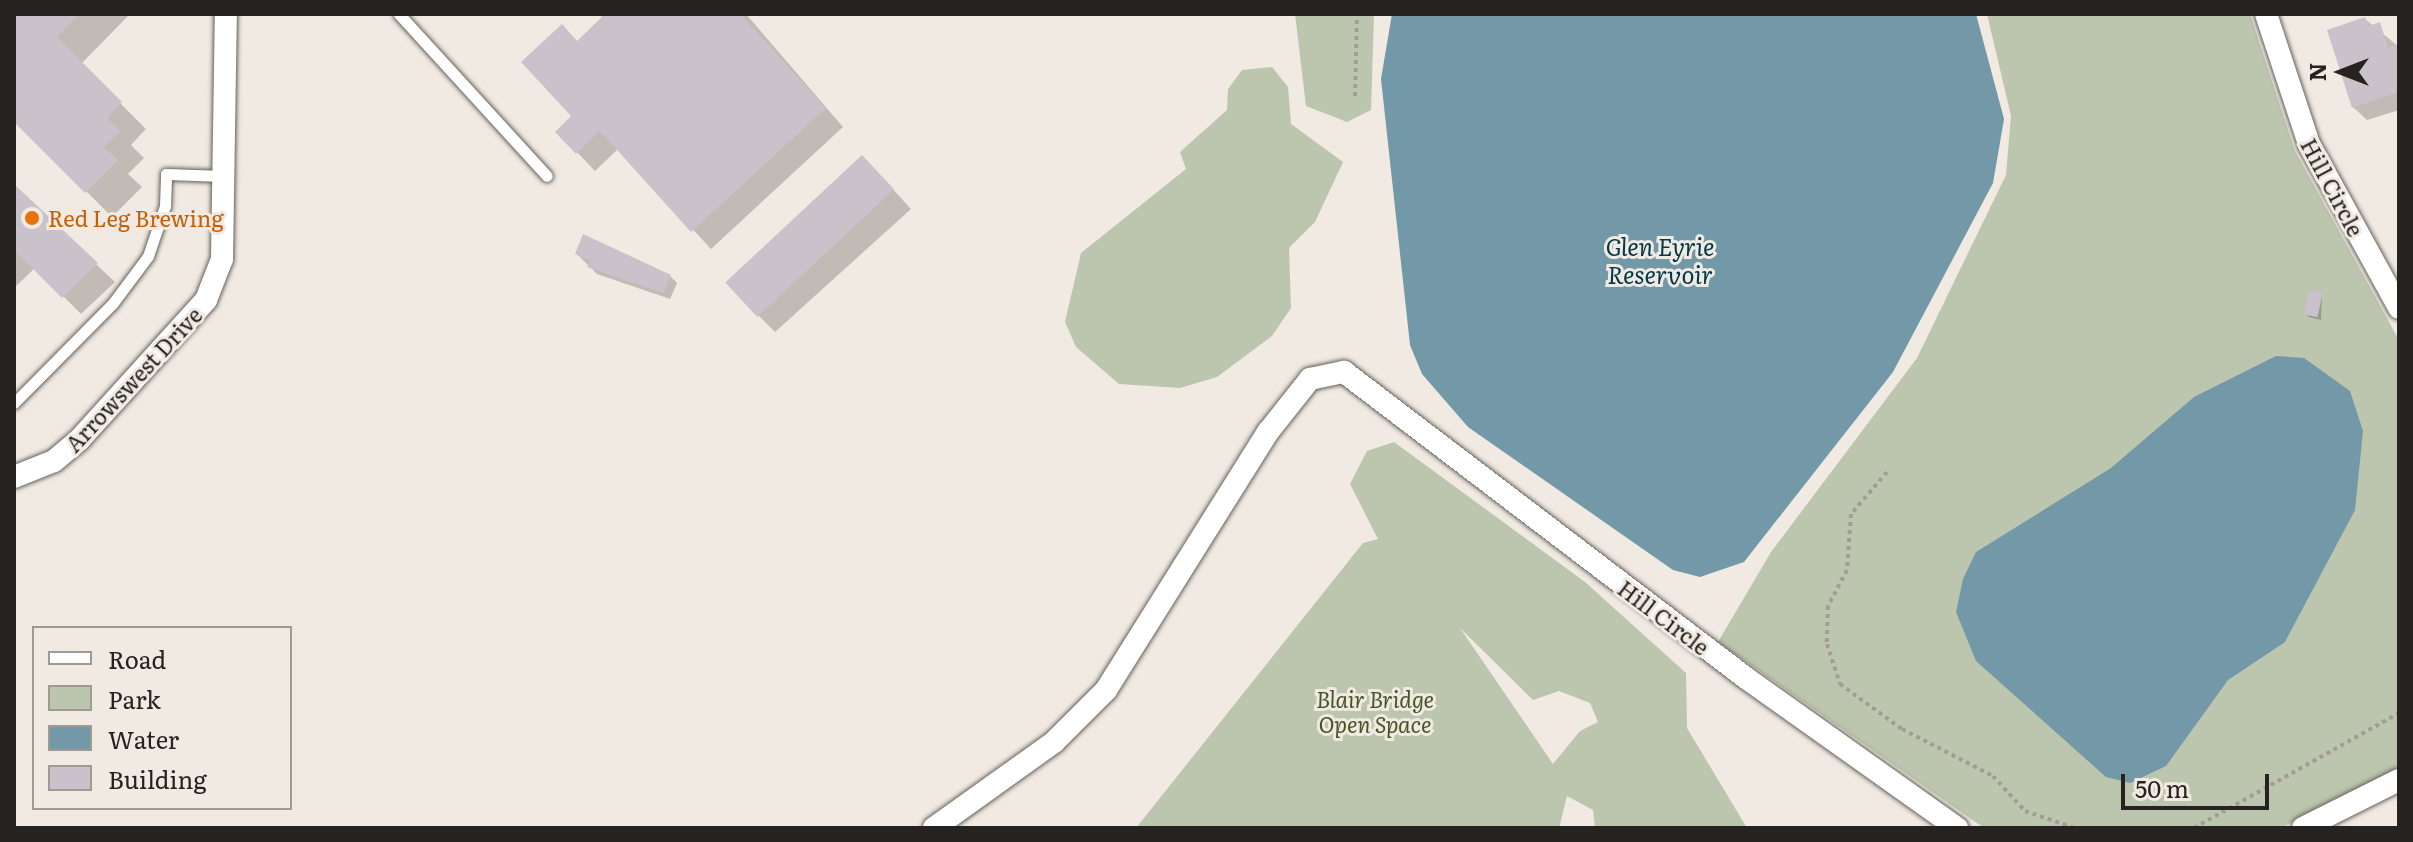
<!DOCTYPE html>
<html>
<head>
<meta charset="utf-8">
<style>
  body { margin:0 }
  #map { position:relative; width:2413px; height:842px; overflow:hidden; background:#f0eae2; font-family:Literata,serif }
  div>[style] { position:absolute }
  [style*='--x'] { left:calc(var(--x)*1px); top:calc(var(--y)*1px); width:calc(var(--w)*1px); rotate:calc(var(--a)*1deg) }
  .green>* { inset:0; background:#bcc5ad }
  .water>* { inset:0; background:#7398a7 }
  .shadow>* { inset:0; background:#0003 }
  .building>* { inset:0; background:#c9c2ca; transform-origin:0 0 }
  .path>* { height:4px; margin-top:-2px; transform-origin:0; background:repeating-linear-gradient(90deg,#a19c96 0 4px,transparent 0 8px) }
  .roads { filter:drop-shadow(0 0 2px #66615b) drop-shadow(0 0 2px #66615b) }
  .service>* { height:11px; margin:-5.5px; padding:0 5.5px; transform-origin:5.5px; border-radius:5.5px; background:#fff }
  .minor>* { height:22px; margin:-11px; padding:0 11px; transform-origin:11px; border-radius:11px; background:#fff }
  .dots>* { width:22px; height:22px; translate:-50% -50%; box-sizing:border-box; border:4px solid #f0eae2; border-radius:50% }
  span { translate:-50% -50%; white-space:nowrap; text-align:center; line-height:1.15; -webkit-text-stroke:6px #f0eae2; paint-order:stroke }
  .street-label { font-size:22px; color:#252220 }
  .food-label { font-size:22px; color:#c56008 }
  .left { translate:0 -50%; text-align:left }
  .park-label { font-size:22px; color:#465624; font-style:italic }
  .water-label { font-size:24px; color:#003849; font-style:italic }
  .frame { position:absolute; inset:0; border:16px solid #252220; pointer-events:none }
  .legend { position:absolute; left:32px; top:626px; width:260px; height:184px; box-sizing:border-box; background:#f0eae2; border:2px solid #9f9a94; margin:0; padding:10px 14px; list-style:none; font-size:24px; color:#252220 }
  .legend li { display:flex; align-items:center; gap:16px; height:40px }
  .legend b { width:40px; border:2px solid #9f9a94 }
  .north { position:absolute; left:2301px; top:32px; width:80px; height:80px; -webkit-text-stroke:6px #f0eae2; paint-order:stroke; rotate:270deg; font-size:22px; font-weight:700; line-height:32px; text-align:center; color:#252220 }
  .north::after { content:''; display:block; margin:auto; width:28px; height:36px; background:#252220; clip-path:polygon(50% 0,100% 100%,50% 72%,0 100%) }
  .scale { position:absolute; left:2121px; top:774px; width:148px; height:36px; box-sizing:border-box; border:4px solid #252220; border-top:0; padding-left:10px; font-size:24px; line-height:28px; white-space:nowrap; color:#252220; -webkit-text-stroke:6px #f0eae2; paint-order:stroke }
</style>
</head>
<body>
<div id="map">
  <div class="green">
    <div style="clip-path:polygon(1295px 14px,1374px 14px,1371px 110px,1347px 122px,1306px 106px)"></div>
    <div style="clip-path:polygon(1987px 14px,2250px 14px,2295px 151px,2399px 340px,2399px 768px,2281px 828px,1984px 828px,1718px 642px,1771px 552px,1917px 358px,2006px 175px,2011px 116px)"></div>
    <div style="clip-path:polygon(1272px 67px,1288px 87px,1291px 124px,1343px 162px,1315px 222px,1289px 248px,1291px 308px,1272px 336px,1217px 377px,1180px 388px,1119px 384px,1076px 347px,1065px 322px,1081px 253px,1186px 169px,1180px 152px,1227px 110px,1228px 89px,1242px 70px)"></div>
    <div style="clip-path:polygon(evenodd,1394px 442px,1585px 582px,1686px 673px,1687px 728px,1747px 828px,1595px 828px,1593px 810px,1567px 796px,1559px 828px,1136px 828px,1363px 543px,1378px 539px,1350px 484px,1367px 451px,1394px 442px,1460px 628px,1533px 700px,1559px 691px,1590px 703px,1598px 722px,1580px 731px,1553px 764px,1460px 628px)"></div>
  </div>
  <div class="water">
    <div style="clip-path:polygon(1392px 14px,1976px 14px,2004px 119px,1993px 183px,1893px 372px,1744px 562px,1700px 577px,1673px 570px,1468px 427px,1422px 374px,1410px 345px,1381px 79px)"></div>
    <div style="clip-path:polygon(2276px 356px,2304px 358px,2350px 391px,2363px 431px,2355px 510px,2285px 642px,2228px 680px,2166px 766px,2130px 783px,2106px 777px,1976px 661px,1956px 612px,1963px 579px,1976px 552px,2111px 468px,2194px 397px)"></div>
  </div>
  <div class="shadow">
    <div style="clip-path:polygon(14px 14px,130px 14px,81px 64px,146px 129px,131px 145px,144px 158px,128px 174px,142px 187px,112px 217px,14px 119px)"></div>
    <div style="clip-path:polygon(600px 14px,746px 14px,843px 127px,711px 249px,618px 149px,595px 171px,558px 132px,573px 116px,578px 43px,603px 19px)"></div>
    <div style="clip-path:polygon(2365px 19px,2399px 47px,2399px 110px,2367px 120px,2353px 107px)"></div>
    <div style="clip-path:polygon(880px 175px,911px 209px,775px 332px,757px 314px)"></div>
    <div style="clip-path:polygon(14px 187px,115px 282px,81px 314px,35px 268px,14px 288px)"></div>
    <div style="clip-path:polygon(577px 254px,670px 276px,677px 283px,670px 299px,597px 274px)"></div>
    <div style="clip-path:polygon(2322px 295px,2321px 320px,2309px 317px,2305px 313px)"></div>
  </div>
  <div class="building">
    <div style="clip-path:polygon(14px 14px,79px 14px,57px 37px,122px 102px,107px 118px,120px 131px,104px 147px,118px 160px,85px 193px,14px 122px)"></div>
    <div style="clip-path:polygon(605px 14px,740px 14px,826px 108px,691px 232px,600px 131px,576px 154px,555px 132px,571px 116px,521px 62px,562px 24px,577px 41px)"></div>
    <div style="clip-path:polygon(2365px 17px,2369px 26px,2380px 22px,2388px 48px,2399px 44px,2399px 92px,2352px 108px,2327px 30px)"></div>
    <div style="left:862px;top:155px;width:47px;height:187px;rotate:47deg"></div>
    <div style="clip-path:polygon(14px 184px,98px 263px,62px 298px,14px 250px)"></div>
    <div style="clip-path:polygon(583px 234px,671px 275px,663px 293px,587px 267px,590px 261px,575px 254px)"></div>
    <div style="left:2309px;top:290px;width:14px;height:25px;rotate:12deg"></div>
  </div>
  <div class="path">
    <div style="--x:1355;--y:96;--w:82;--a:-88.6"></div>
    <div style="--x:1887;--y:472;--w:55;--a:130.6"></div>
    <div style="--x:1851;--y:514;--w:56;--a:94.1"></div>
    <div style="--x:1847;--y:570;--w:41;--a:117.8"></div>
    <div style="--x:1828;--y:606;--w:38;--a:92"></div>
    <div style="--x:1827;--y:644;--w:42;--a:72"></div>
    <div style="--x:1840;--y:684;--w:77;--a:36"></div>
    <div style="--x:1902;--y:729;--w:102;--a:27.3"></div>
    <div style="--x:1993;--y:776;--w:47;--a:47.6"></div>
    <div style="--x:2025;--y:811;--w:53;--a:18.8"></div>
    <div style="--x:2194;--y:828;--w:235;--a:-29.3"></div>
  </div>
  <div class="roads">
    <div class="service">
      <div style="--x:399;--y:14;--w:219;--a:47.6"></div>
      <div style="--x:14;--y:403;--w:141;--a:-45.3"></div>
      <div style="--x:113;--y:303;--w:59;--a:-53.3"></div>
      <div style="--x:148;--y:256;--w:53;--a:-71.2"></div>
      <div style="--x:165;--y:206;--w:32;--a:-88"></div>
      <div style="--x:166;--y:174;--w:58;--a:2"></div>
    </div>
    <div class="minor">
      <div style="--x:2266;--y:14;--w:137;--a:71.7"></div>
      <div style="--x:2309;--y:144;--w:187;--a:61.2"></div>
      <div style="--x:14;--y:477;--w:43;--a:-21.8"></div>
      <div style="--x:54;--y:461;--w:33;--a:-40"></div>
      <div style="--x:79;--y:440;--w:189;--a:-47.8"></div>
      <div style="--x:206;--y:300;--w:44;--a:-68.7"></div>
      <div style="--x:222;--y:259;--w:245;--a:-89.1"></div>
      <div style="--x:934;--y:828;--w:148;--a:-35.6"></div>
      <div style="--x:1054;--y:742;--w:74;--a:-45"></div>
      <div style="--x:1106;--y:690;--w:305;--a:-57.9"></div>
      <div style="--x:1268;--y:432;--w:68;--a:-51.6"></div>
      <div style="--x:1310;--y:379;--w:35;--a:-12"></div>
      <div style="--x:1344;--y:372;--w:505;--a:37.28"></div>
      <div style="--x:1746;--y:678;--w:259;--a:35.4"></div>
      <div style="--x:2303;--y:828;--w:107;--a:-26.6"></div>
    </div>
  </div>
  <div class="dots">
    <div style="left:32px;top:218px;background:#e8710a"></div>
  </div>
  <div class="street-label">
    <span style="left:2333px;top:187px;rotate:62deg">Hill Circle</span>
    <span style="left:133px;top:379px;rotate:-47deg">Arrowswest Drive</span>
    <span style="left:1664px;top:617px;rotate:37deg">Hill Circle</span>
  </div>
  <div class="food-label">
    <span class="left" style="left:48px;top:218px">Red Leg Brewing</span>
  </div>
  <div class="park-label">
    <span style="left:1375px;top:711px">Blair Bridge<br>Open Space</span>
  </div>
  <div class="water-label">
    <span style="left:1660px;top:260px">Glen Eyrie<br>Reservoir</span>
  </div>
  <div class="frame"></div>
  <ul class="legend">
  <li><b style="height:10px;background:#fff"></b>Road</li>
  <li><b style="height:22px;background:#bcc5ad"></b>Park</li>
  <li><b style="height:22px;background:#7398a7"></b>Water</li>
  <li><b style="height:22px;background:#c9c2ca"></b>Building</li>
  </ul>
  <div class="north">N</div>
  <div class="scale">50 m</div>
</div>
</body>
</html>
